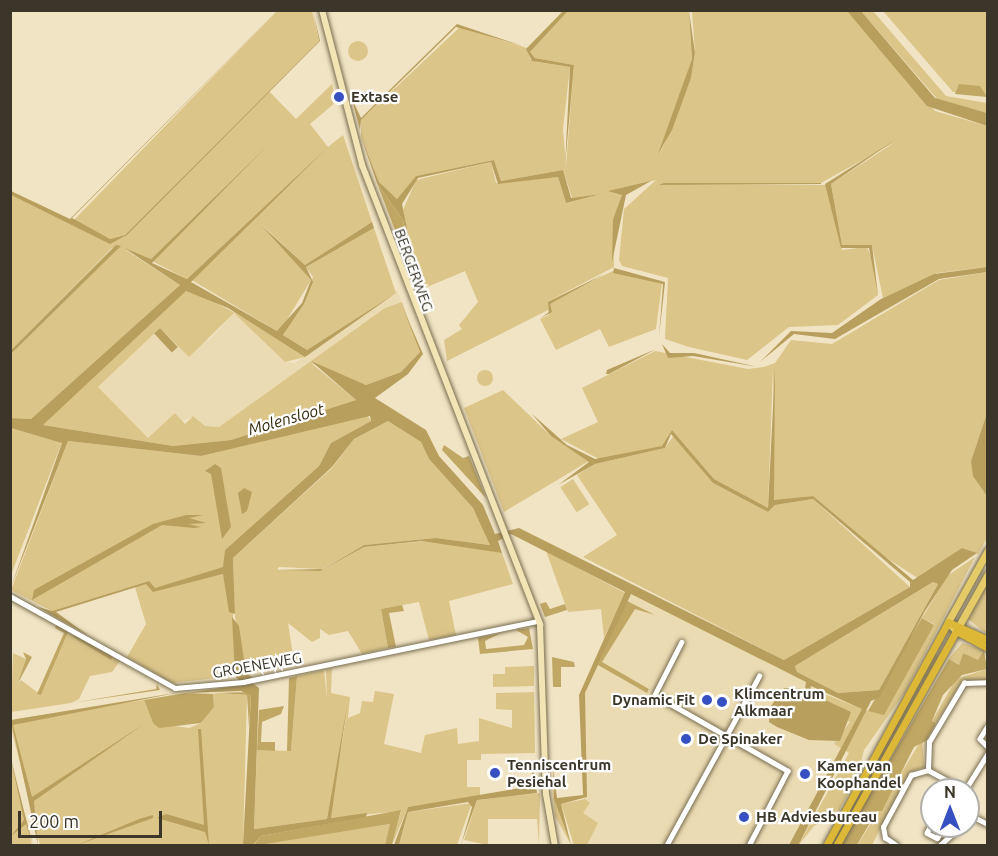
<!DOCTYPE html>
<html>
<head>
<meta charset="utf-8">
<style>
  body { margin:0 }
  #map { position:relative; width:998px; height:856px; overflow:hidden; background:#f1e4c4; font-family:Ubuntu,sans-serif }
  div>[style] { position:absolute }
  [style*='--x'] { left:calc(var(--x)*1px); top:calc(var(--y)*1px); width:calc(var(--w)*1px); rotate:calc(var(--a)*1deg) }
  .built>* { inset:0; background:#ebdbb3 }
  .green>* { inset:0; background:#dcc589; transform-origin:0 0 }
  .round { border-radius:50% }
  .forest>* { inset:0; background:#c1a764 }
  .water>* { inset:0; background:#b99f5d; transform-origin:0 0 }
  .roads { filter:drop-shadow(0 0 2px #786d50) drop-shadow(0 0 2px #786d50) }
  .minor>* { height:4.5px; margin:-2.25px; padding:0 2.25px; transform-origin:2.25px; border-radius:2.25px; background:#fff }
  .secondary>* { height:6px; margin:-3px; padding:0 3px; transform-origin:3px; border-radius:3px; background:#f2e4b4 }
  .primary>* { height:7px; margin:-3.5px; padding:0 3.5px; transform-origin:3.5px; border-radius:3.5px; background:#e5ca68 }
  .trunk>* { height:7px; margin:-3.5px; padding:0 3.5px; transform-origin:3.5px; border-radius:3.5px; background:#dcb836 }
  .dots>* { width:16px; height:16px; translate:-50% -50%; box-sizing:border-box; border:3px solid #fff; border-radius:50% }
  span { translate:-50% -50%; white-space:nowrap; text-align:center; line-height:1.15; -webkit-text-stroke:4.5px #fff; paint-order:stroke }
  .poi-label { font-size:15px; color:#3b3629; font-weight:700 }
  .left { translate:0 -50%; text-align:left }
  .right { translate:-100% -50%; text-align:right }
  .street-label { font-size:15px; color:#3b3629 }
  .water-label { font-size:16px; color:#34290a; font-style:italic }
  .frame { position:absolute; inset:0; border:12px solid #3b3629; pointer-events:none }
  .north { position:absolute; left:920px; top:778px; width:60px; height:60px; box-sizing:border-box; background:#fff; border:2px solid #b1afa9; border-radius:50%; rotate:0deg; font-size:16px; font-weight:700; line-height:24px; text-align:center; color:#3b3629 }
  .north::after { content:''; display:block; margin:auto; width:21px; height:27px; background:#3650c2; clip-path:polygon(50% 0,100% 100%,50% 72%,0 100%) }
  .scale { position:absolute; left:18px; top:811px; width:144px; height:27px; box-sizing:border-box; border:3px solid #3b3629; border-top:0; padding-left:8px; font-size:18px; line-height:21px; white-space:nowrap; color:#3b3629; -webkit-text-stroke:4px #fff; paint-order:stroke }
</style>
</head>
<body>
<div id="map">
  <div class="built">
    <div style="clip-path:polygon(397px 290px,402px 302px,219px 427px,205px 426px,193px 416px,148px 438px,98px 387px,160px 328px,209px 340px,234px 313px,285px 362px,295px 363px)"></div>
    <div style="clip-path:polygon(629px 588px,868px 706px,793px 845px,572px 845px,585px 796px,581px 695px)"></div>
  </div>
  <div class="green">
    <div style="clip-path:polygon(277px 11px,312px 11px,319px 41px,125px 235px,110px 239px,73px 221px)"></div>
    <div style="clip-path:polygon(568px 11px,689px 11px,692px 59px,660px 154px,691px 78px,695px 53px,692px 11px,847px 11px,935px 111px,987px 126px,987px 267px,937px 273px,883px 298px,872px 245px,842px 245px,831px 184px,895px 142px,821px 183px,660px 184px,827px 185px,842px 250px,867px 247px,872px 259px,878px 295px,838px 325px,789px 327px,747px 360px,689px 347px,665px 339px,668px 278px,622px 266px,619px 260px,624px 209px,656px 180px,610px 192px,618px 190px,622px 196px,613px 219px,614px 267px,547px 302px,613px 271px,662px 283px,656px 329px,609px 347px,600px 329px,556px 350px,540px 319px,549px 315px,548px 310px,447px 361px,444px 340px,462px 329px,459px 325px,478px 302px,465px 271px,420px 290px,403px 210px,416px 180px,491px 162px,496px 183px,558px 177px,566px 203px,601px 194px,572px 198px,563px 170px,501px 181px,494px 160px,416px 176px,397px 199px,379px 182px,361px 137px,361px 120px,460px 27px,527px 48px,530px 59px,537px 62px,570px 67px,563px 129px,566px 166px,574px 65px,535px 58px,530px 52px)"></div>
    <div style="clip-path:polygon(861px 11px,873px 11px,946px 96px,987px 103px,987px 113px,939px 101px)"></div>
    <div style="clip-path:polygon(883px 11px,987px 11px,987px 96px,953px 92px)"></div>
    <div class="round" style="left:348px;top:41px;width:20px;height:20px"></div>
    <div style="clip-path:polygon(332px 84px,336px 102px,310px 124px,328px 147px,343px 135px,372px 222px,305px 265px,261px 224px,311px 280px,282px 328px,277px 331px,190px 279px,328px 147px,187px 279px,152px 261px,269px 144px,151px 259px,124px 249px,180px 285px,31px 419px,11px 418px,11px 354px,119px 248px,112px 248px,11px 350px,11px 195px,110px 243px,124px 237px,269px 91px,296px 119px)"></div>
    <div style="clip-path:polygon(374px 228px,396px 293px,307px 350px,283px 335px,304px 304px,313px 277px,306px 267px)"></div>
    <div style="clip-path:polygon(987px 272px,987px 413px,971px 461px,987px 496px,987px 538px,978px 554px,962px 548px,919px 579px,864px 543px,813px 496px,774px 501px,773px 367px,768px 508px,714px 479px,672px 430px,663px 446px,599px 459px,561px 439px,598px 422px,582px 388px,655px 351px,748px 369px,764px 367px,775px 363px,791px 340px,832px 344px,939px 280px)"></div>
    <div style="clip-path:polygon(192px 290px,261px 327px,305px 357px,285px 362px,234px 313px,189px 357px,160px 328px,98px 387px,148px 438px,175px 413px,185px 424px,193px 416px,205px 426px,219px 427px,385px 308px,402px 302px,420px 352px,401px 372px,366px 385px,311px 363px,356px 400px,231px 440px,173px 446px,43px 425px,116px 351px,183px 292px)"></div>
    <div class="round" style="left:477px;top:370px;width:16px;height:16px"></div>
    <div style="clip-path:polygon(503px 390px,551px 436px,589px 461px,504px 512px,464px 408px)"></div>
    <div style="clip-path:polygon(367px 415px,371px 421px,331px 443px,319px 466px,225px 550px,224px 567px,154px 589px,149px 581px,52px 611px,11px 590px,68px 441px,201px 456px)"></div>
    <div style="clip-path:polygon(388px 421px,421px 442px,429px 459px,473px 508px,491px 545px,436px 538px,364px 545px,322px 569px,279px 567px,277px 570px,320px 571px,364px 547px,437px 540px,502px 553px,513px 584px,449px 601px,456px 635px,429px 640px,419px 602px,381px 609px,388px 648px,362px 654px,348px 631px,329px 635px,320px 629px,320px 638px,312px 642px,288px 623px,293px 656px,299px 655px,301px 665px,246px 673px,235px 617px,233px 558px,332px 468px,354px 439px)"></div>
    <div style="clip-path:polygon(11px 428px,62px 442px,11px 575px)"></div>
    <div style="clip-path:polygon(674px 435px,713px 483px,768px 512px,775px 505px,813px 499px,910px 587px,784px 660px,583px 557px,617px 535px,577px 475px,595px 464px,665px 448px)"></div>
    <div style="left:573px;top:479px;width:30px;height:15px;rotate:57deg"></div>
    <div style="clip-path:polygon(546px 551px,625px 593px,604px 638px,601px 609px,568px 612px)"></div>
    <div style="clip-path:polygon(975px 557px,905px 692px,864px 750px,858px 775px,837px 815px,814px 826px,798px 846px,849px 753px,834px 744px,850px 722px,808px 688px,868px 711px,934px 624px,922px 618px,947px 576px)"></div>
    <div style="clip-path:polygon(223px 574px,233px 614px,235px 676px,172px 683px,127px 657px,146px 624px,135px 587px,147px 583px,153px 591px)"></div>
    <div style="clip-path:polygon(987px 580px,987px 634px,968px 619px)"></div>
    <div style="clip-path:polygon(933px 582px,938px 584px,879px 690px,838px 693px,797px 672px,795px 666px)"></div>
    <div style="clip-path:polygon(69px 630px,120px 661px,112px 672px,90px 676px,79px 699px,71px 703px,11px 712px,13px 653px,26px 659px,17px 685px,21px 680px,41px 695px)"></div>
    <div style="clip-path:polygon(962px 643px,984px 650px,978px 661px,963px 653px,959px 665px,949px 659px)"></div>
    <div style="clip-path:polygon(933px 653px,939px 656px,829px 846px)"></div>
    <div style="clip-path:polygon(534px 666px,534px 686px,493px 687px,493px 674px,505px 674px,505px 667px)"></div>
    <div style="clip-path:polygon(332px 668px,331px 693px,350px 697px,348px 718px,360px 713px,362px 701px,373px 702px,375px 691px,394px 694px,384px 744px,421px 753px,425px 735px,457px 728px,458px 744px,479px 741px,479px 718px,512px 728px,512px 710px,496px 709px,496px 693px,534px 692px,535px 753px,481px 754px,481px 760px,467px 760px,467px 787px,480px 787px,480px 796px,408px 807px,392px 845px,401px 811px,330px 818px,347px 711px,327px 819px,254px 829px,257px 750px,291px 751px,297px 676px,324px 670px,327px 699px,326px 670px)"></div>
    <div style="clip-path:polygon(987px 669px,987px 680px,962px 681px,936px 723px,932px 721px,956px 679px)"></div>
    <div style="clip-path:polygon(218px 693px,247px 695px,243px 845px,40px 845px,11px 727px,16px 719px,144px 700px,153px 723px,189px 728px,201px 723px,214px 707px,213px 694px)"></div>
    <div style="clip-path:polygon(922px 739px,924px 767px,909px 773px,872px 845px,857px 846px)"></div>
    <div style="clip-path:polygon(10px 755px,32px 845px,11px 845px)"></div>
    <div style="clip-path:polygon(550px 769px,554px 798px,571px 845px,555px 816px)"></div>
    <div style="clip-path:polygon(540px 793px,539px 845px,537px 819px,488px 819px,488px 845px,464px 840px,477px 800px)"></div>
    <div style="clip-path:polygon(585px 799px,590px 803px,583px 813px,598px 823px,587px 845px,574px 845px,561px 804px)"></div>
    <div style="clip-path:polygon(472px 803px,457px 845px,399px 846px,408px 812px)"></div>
    <div style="clip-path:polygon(391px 824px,385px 845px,264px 846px,264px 843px)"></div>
  </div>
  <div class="forest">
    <div style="clip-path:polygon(959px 84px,980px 86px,987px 97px,955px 94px)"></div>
    <div style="clip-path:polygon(377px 183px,403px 220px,415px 281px,413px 277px)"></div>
    <div style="clip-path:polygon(444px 445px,463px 458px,469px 456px,486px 498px,442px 450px)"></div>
    <div style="clip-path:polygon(627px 601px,655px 615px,635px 609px,602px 662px,649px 689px,647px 693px,598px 665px)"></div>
    <div style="clip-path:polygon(546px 602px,550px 609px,565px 604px,567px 610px,545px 617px,540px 604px)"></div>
    <div style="clip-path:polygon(402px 605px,404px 611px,389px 613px,396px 647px,388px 648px,381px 609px)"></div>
    <div style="clip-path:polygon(922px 618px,934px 625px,884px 715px,868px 711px)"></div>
    <div style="clip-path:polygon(57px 623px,69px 630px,41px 695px,37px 694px,64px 633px,55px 628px)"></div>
    <div style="clip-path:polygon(529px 628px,533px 649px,480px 654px,478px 638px,501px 633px,485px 641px,486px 649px,524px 645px,528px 637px,516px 630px)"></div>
    <div style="clip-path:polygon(75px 634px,113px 656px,111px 660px,73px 637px)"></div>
    <div style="clip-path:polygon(984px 650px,987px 669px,962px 675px,943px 695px,932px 721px,936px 723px,926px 741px,914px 747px,882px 811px,877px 811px,857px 845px,840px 846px,949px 659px,959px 665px,963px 653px,978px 660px)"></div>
    <div style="clip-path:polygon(23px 652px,32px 657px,17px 685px,26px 659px)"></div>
    <div style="clip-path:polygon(552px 657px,574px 662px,575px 667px,561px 667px,561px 687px,553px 687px)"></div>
    <div style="clip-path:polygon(297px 676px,291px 751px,287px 751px,289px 678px)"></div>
    <div style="clip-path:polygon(157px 684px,160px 690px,71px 703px,156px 689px)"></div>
    <div style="clip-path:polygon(248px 692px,251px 695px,249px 728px,247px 695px,218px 693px)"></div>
    <div style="clip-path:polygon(185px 693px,213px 694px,214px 707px,201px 723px,159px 728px,153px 723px,144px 700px)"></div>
    <div style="clip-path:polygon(284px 706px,281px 714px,262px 722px,261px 742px,275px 742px,275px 751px,257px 750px,259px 710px)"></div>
    <div style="clip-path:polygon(401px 810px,392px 845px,385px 845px,390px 824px,253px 846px,261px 836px)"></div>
  </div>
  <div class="water">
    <div style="clip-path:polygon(277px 11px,72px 218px,110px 239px,125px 235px,319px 41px,313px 11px,320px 41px,127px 235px,110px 244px,11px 195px,11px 191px,70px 219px)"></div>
    <div style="clip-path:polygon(563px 11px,568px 11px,530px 52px,535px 58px,574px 65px,565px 166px,570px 67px,532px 61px,526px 49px)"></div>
    <div style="clip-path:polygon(689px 11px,695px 53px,691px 78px,672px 130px,658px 154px,692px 59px)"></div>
    <div style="clip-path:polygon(847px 11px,861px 11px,935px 98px,987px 113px,987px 126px,927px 106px)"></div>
    <div style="clip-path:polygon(457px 24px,523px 46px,456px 27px,361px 120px,360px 130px,352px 99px,361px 118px)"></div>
    <div style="clip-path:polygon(361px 137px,379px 182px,397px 199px,416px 176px,494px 160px,501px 181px,563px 170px,571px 198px,601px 194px,566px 203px,558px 177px,498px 184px,491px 162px,418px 178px,402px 204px,422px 302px,403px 220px,377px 183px)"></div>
    <div style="clip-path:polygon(895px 140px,831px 184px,842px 245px,872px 245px,878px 295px,869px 248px,841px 248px,825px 184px)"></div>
    <div style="clip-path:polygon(evenodd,269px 144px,152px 263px,187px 279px,328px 147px,191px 282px,277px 331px,302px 303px,311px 280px,261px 225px,305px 265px,372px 222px,374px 228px,306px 267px,313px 282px,304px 304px,283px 335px,307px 350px,396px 293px,305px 357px,228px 308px,186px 291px,43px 425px,173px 446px,231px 440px,356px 400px,311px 361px,366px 385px,401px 372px,420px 352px,403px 308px,423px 354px,408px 374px,375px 398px,426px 430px,439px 456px,483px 505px,495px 534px,519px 528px,784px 660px,910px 587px,910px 582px,813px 499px,775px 505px,768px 512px,713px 483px,671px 434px,665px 448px,595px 464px,558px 485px,589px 462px,551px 436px,532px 414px,567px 445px,595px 459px,662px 446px,672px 430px,714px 479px,768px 508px,775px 367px,774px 500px,813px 496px,913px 580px,962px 548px,977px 553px,952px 570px,925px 611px,880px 697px,871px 701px,798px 846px,789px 845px,862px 709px,811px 686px,810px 693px,851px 712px,840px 741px,809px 740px,777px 727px,769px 722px,771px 706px,784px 688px,805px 689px,806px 682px,631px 594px,585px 693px,587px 797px,561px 804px,571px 845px,554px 799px,553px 769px,557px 798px,583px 795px,579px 695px,625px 592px,511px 534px,498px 541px,502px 553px,422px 541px,364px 547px,320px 571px,274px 570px,323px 569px,364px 545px,436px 538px,490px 545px,473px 508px,429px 459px,421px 442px,388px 421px,354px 439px,332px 467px,233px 558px,235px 614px,229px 612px,223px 574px,153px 592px,146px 584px,56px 612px,89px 636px,38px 607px,52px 611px,149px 581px,155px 588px,223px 567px,225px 550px,319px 466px,331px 443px,371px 421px,370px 416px,201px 456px,68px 441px,11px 587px,62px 443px,11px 428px,11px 418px,31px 419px,180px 285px,124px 248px,151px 259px,269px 144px,933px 582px,938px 584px,879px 690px,838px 693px,797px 672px,795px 666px,933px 582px)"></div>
    <div style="clip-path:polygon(651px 181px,626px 195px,612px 262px,613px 219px,622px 195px,608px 191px)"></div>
    <div style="clip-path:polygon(664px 183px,821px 183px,821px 184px,659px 185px)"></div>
    <div style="clip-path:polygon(116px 245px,121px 246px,11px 354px,11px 350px)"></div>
    <div style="clip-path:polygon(987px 267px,987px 272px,939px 279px,835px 339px,794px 334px,760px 362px,791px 331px,832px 333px,881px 299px,934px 274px)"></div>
    <div style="clip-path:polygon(614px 268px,665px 282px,659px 337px,663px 284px,613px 273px)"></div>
    <div style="clip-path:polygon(606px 273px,550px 304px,552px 312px,541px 318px,549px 312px,548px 302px)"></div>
    <div style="left:160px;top:328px;width:26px;height:8px;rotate:47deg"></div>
    <div style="clip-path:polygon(662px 344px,670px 353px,694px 353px,758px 367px,693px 356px,668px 358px)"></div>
    <div style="clip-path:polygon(656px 349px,609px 374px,606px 374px,607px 370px)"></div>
    <div style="clip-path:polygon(987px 413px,987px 496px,973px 476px,971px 461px)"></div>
    <div style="clip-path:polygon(215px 464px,221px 468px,231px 527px,222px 539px,211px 474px,205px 471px)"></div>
    <div style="clip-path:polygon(244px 488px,252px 492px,247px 511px,242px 514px,238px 493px)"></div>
    <div style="clip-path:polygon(186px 515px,203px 515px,189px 518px,206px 523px,188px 524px,201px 527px,194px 528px,162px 525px,32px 600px,34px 590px,153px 524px)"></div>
    <div style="clip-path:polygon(232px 617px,239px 626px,246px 673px,252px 677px,248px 680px,259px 688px,254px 829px,327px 819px,347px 706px,331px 818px,367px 813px,366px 817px,261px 836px,253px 845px,243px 845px,251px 695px,241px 691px,185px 693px,244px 685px,235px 676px)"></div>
    <div style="clip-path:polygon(181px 692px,13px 725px,32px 797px,144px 724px,34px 801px,38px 845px,11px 720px)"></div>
    <div style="clip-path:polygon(198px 729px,201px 729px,209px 845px,205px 832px,157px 818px,166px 814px,204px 825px)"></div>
    <div style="clip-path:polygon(10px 755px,24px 811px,33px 845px,26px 824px,11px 836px,24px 820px)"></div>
    <div style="clip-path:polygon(532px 761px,537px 793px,477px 800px,461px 845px,472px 807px,468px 802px,408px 812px,399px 845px,394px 845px,408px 807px,532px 786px)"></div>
    <div style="clip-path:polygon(153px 815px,153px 818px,77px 845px,139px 819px)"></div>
  </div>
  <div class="roads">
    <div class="minor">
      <div style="--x:10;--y:596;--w:189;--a:29.1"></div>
      <div style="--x:175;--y:688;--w:68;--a:-5"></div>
      <div style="--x:243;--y:682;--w:301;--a:-11.7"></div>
      <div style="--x:682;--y:642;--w:59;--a:117"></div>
      <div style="--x:655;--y:695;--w:153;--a:29.7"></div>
      <div style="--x:788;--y:771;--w:85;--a:117.5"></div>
      <div style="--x:988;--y:726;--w:15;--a:122"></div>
      <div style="--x:980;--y:739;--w:11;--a:45"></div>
      <div style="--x:928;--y:770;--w:42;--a:28.4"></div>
      <div style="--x:965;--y:790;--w:44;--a:-58.1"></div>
      <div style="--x:968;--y:802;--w:17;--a:90"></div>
      <div style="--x:972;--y:816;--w:18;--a:27"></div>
      <div style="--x:932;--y:824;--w:10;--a:119"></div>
      <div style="--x:927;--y:833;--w:11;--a:27"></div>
      <div style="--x:937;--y:838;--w:12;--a:-59"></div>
      <div style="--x:939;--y:826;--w:16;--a:30"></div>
      <div style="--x:666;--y:846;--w:194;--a:-61.3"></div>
      <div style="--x:897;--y:846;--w:14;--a:-146"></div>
      <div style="--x:885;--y:838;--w:11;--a:-100"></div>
      <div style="--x:883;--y:827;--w:59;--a:-61.7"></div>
      <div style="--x:911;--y:775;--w:18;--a:-16"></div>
      <div style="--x:928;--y:770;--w:28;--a:-88"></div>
      <div style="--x:929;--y:742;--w:69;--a:-59.3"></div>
      <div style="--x:964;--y:683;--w:24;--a:-2"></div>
      <div style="--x:939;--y:846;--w:30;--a:-42"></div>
    </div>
    <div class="secondary">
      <div style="--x:322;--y:10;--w:160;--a:75.5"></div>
      <div style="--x:362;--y:165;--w:493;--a:68.8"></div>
      <div style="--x:540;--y:625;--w:169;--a:88"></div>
      <div style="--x:546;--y:794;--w:53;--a:80.2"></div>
    </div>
    <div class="primary">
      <div style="--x:988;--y:550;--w:82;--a:119.1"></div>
      <div style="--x:948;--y:622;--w:12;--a:48"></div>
      <div style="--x:956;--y:631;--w:65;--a:-60.7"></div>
    </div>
    <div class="trunk">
      <div style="--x:826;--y:846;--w:255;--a:-61.4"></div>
      <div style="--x:948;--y:622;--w:44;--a:24.2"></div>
      <div style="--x:836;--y:846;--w:246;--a:-60.8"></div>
      <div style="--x:956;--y:631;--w:36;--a:28"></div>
    </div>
  </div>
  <div class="dots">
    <div style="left:339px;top:97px;background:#3650c2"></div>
    <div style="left:707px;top:700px;background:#3650c2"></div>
    <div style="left:722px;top:702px;background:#3650c2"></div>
    <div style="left:686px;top:739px;background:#3650c2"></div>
    <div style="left:495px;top:773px;background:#3650c2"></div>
    <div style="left:805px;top:774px;background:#3650c2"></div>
    <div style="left:744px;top:817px;background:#3650c2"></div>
  </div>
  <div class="poi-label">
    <span class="left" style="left:351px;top:97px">Extase</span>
    <span class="left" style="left:734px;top:702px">Klimcentrum<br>Alkmaar</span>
    <span class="right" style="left:695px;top:700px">Dynamic Fit</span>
    <span class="left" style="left:698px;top:739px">De Spinaker</span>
    <span class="left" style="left:507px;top:773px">Tenniscentrum<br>Pesiehal</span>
    <span class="left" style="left:817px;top:774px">Kamer van<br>Koophandel</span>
    <span class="left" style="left:756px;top:817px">HB Adviesbureau</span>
  </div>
  <div class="street-label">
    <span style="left:414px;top:270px;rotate:70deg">BERGERWEG</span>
    <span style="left:257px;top:665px;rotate:-10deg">GROENEWEG</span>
  </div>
  <div class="water-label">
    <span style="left:286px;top:419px;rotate:-16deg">Molensloot</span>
  </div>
  <div class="frame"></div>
  <div class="north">N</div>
  <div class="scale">200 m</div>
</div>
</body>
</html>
